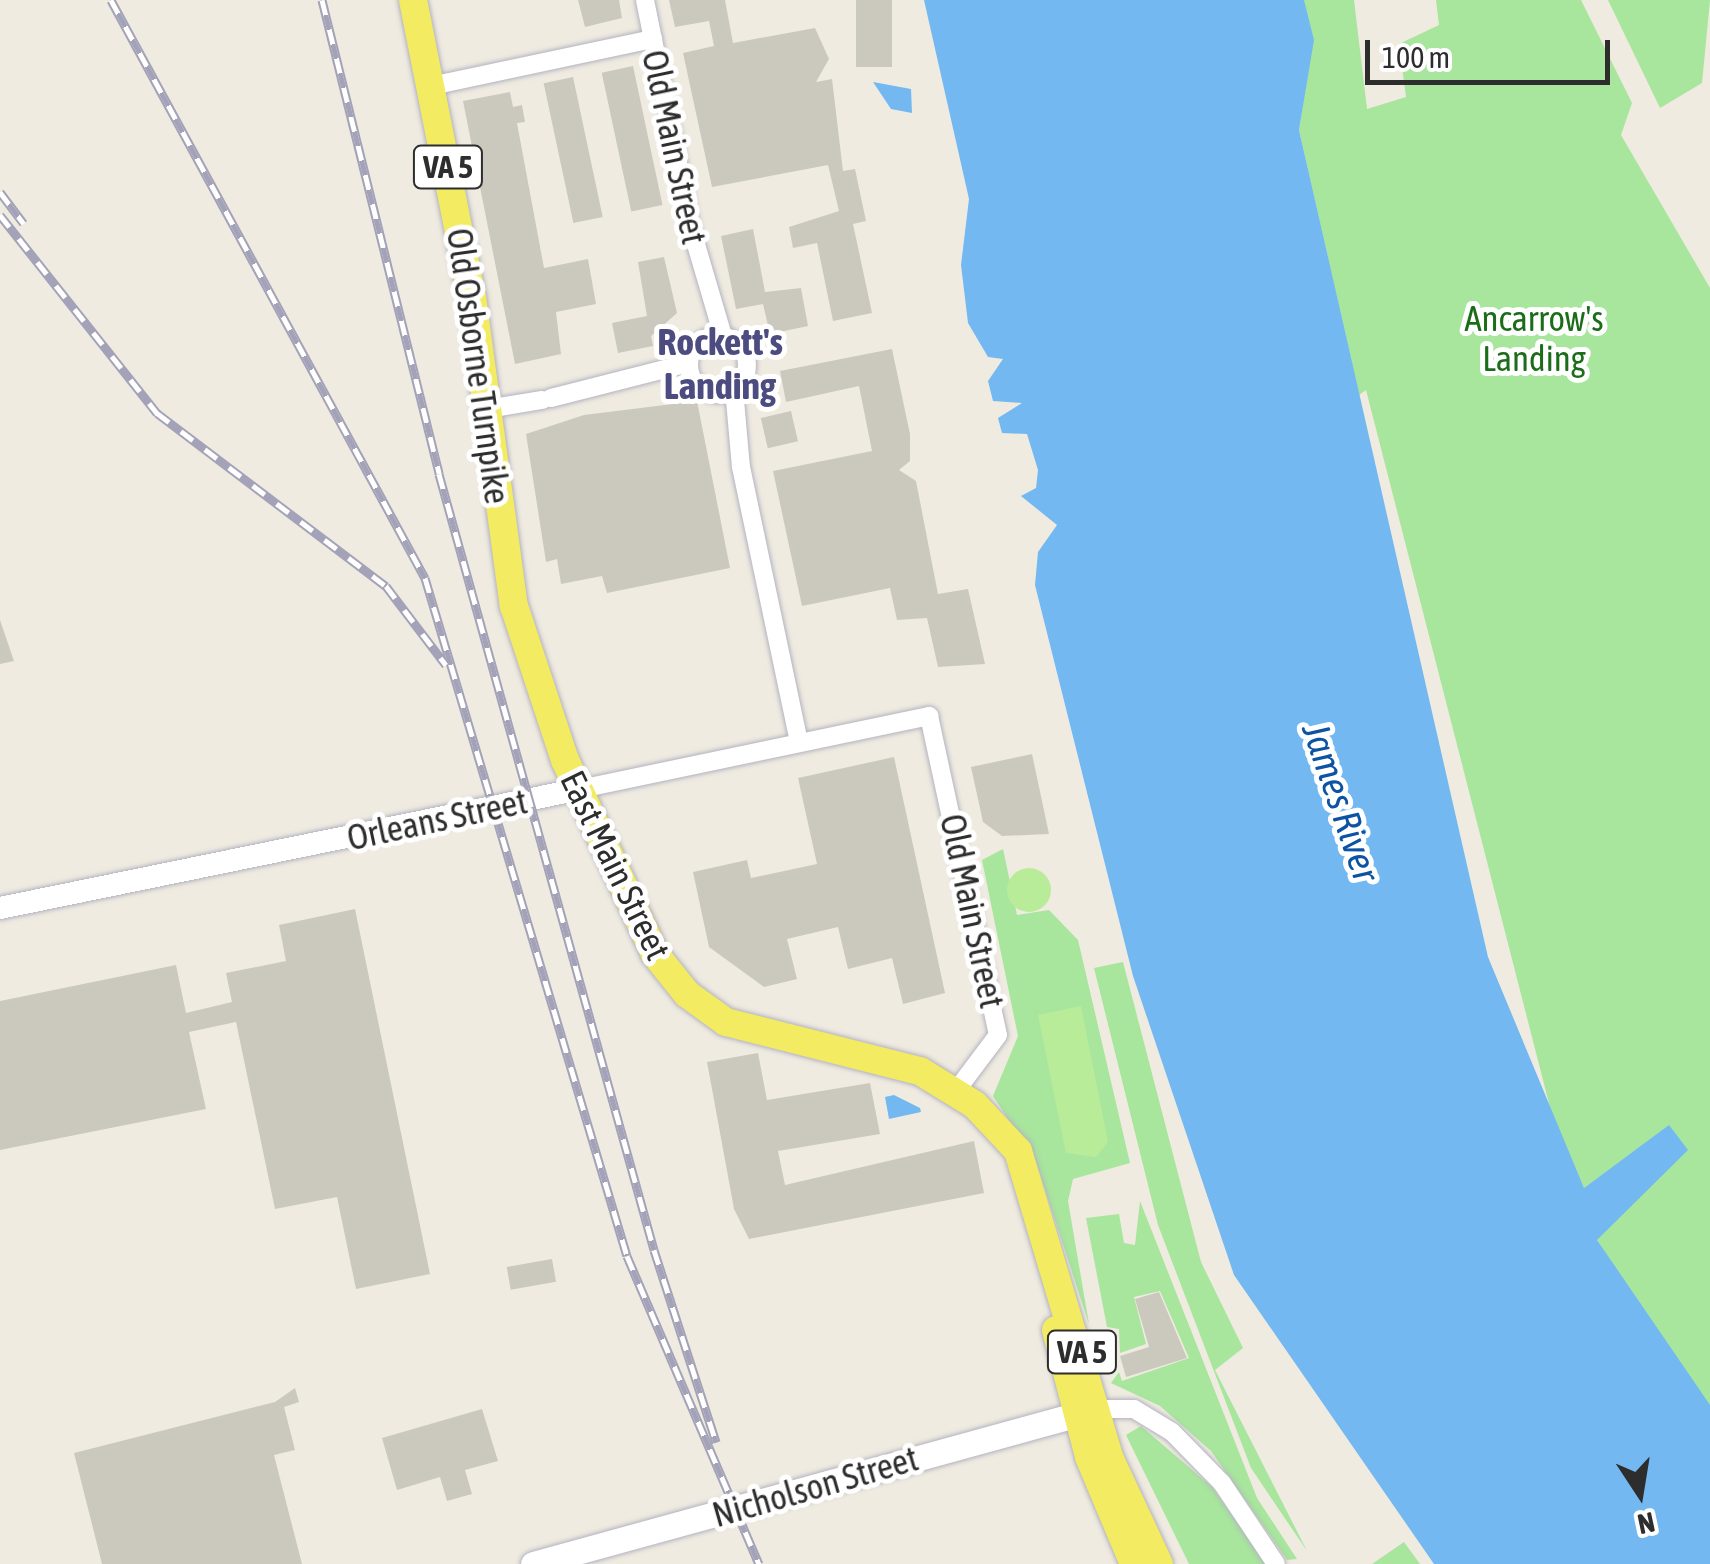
<!DOCTYPE html>
<html>
<head>
<meta charset="utf-8">
<style>
  body { margin:0 }
  #map { position:relative; width:1710px; height:1564px; overflow:hidden; background:#efebe0; font-family:"Asap Condensed",sans-serif }
  div>[style] { position:absolute }
  [style*='--x'] { left:calc(var(--x)*1px); top:calc(var(--y)*1px); width:calc(var(--w)*1px); rotate:calc(var(--a)*1deg) }
  .green>* { inset:0; background:#a8e59d }
  .pitch>* { inset:0; background:#b9ec99 }
  .round { border-radius:50% }
  .water>* { inset:0; background:#73b8f1 }
  .building>* { inset:0; background:#cbc9be; transform-origin:0 0 }
  .roads { filter:drop-shadow(0 0 2px #b3b3c1) drop-shadow(0 0 2px #b3b3c1) }
  .minor>* { height:18px; margin:-9px; padding:0 9px; transform-origin:9px; border-radius:9px; background:#fff }
  .minor>.ring { margin:-9px; padding:0; box-sizing:content-box; background:none; border:18px solid #fff; border-radius:50% }
  .tertiary>* { height:22px; margin:-11px; padding:0 11px; transform-origin:11px; border-radius:11px; background:#fff }
  .secondary>* { height:25px; margin:-12.5px; padding:0 12.5px; transform-origin:12.5px; border-radius:12.5px; background:#fff }
  .primary>* { height:28px; margin:-14px; padding:0 14px; transform-origin:14px; border-radius:14px; background:#f3eb61 }
  .rail>* { height:9px; margin-top:-4.5px; transform-origin:0; background:repeating-linear-gradient(90deg,#fff 0 15px,#a3a2b8 0 30px); box-sizing:border-box; border-block:2px solid #a3a2b8 }
  span { translate:-50% -50%; white-space:nowrap; text-align:center; line-height:1.15; -webkit-text-stroke:10px #fff; paint-order:stroke }
  .shield-label span { padding:2px 8px; background:#fff; border:2px solid; border-radius:8px; -webkit-text-stroke-width:0 }
  .shield-label { font-size:32px; color:#2d2d2d; font-weight:700 }
  .street-label { font-size:35px; color:#2d2d2d }
  .park-label { font-size:35px; color:#1c6d1a }
  .neighbourhood-label { font-size:38px; color:#4c4c80; font-weight:700 }
  .water-label { font-size:38px; color:#0c53a3; font-style:italic }
  .north { position:absolute; left:1590px; top:1444px; width:100px; height:100px; -webkit-text-stroke:8px #fff; paint-order:stroke; rotate:168deg; font-size:28px; font-weight:700; line-height:40px; text-align:center; color:#2d2d2d }
  .north::after { content:''; display:block; margin:auto; width:35px; height:45px; background:#2d2d2d; clip-path:polygon(50% 0,100% 100%,50% 72%,0 100%) }
  .scale { position:absolute; left:1365px; top:40px; width:245px; height:45px; box-sizing:border-box; border:5px solid #2d2d2d; border-top:0; padding-left:12px; font-size:30px; line-height:35px; white-space:nowrap; color:#2d2d2d; -webkit-text-stroke:8px #fff; paint-order:stroke }
</style>
</head>
<body>
<div id="map">
  <div class="green">
    <div style="clip-path:polygon(1303px 0,1354px 0,1367px 109px,1406px 97px,1399px 44px,1439px 25px,1436px 0,1581px 0,1632px 103px,1621px 135px,1710px 288px,1710px 1418px,1597px 1240px,1669px 1126px,1584px 1188px,1553px 1119px,1366px 390px,1359px 395px,1299px 130px,1313px 41px)"></div>
    <div style="clip-path:polygon(1608px 0,1710px 0,1702px 83px,1660px 108px)"></div>
    <div style="clip-path:polygon(1003px 849px,1017px 915px,1049px 910px,1078px 940px,1130px 1163px,1073px 1179px,1068px 1201px,1089px 1324px,1036px 1162px,993px 1096px,1018px 1036px,982px 860px)"></div>
    <div style="clip-path:polygon(1123px 962px,1201px 1262px,1243px 1348px,1215px 1370px,1307px 1551px,1251px 1468px,1158px 1225px,1094px 968px)"></div>
    <div style="clip-path:polygon(1140px 1201px,1257px 1498px,1297px 1559px,1287px 1560px,1211px 1451px,1160px 1406px,1111px 1383px,1119px 1372px,1122px 1381px,1189px 1358px,1160px 1291px,1134px 1297px,1146px 1344px,1120px 1353px,1119px 1329px,1107px 1327px,1086px 1218px,1119px 1214px,1124px 1243px,1135px 1245px)"></div>
    <div style="clip-path:polygon(1141px 1426px,1212px 1487px,1267px 1564px,1189px 1564px,1126px 1435px)"></div>
    <div style="clip-path:polygon(1404px 1542px,1420px 1564px,1372px 1564px)"></div>
  </div>
  <div class="pitch">
    <div class="round" style="left:1007px;top:868px;width:44px;height:44px"></div>
    <div style="clip-path:polygon(1081px 1006px,1108px 1142px,1096px 1157px,1066px 1153px,1038px 1015px)"></div>
  </div>
  <div class="water">
    <div style="clip-path:polygon(924px 0,1304px 0,1314px 40px,1299px 130px,1488px 957px,1584px 1188px,1669px 1125px,1688px 1150px,1597px 1240px,1710px 1405px,1710px 1564px,1434px 1564px,1234px 1275px,1133px 976px,1035px 585px,1038px 552px,1057px 525px,1021px 496px,1036px 488px,1038px 470px,1027px 434px,1002px 433px,998px 418px,1022px 403px,993px 401px,988px 381px,1003px 359px,988px 357px,968px 323px,961px 265px,969px 199px)"></div>
    <div style="clip-path:polygon(873px 82px,911px 89px,912px 113px,891px 109px)"></div>
    <div style="clip-path:polygon(894px 1095px,920px 1108px,921px 1112px,889px 1119px,885px 1097px)"></div>
  </div>
  <div class="building">
    <div style="clip-path:polygon(578px 0,619px 0,622px 18px,585px 27px)"></div>
    <div style="clip-path:polygon(669px 0,725px 0,733px 43px,815px 28px,829px 59px,816px 82px,832px 79px,843px 171px,855px 169px,866px 221px,853px 224px,872px 313px,833px 321px,817px 243px,793px 248px,789px 227px,839px 211px,828px 165px,712px 187px,683px 53px,714px 46px,709px 21px,675px 27px)"></div>
    <div style="left:856px;top:0;width:36px;height:67px"></div>
    <div style="left:633px;top:66px;width:142px;height:32px;rotate:78deg"></div>
    <div style="left:573px;top:77px;width:143px;height:30px;rotate:78deg"></div>
    <div style="clip-path:polygon(510px 92px,513px 107px,522px 105px,525px 122px,517px 123px,544px 268px,588px 259px,596px 304px,556px 312px,561px 354px,515px 364px,463px 101px)"></div>
    <div style="clip-path:polygon(753px 229px,765px 292px,801px 288px,808px 326px,770px 334px,763px 304px,736px 309px,721px 236px)"></div>
    <div style="clip-path:polygon(664px 257px,677px 313px,651px 336px,653px 346px,618px 353px,612px 323px,647px 316px,638px 262px)"></div>
    <div style="clip-path:polygon(892px 349px,910px 434px,910px 461px,899px 470px,916px 481px,938px 594px,968px 589px,985px 664px,938px 667px,927px 618px,897px 620px,890px 588px,802px 606px,773px 471px,872px 451px,859px 386px,786px 402px,780px 371px)"></div>
    <div style="clip-path:polygon(697px 401px,730px 568px,607px 593px,602px 576px,561px 584px,557px 559px,546px 562px,526px 434px,584px 415px)"></div>
    <div style="left:791px;top:411px;width:31px;height:31px;rotate:77deg"></div>
    <div style="clip-path:polygon(0 620px,14px 661px,0 664px)"></div>
    <div style="clip-path:polygon(1032px 754px,1049px 834px,1002px 836px,983px 822px,971px 767px)"></div>
    <div style="clip-path:polygon(894px 757px,945px 993px,903px 1004px,892px 958px,848px 969px,838px 927px,787px 939px,797px 979px,764px 987px,709px 947px,693px 872px,747px 860px,751px 878px,817px 864px,798px 778px)"></div>
    <div style="clip-path:polygon(355px 909px,430px 1274px,356px 1289px,337px 1197px,275px 1209px,236px 1022px,189px 1032px,206px 1109px,0 1150px,0 1001px,176px 965px,186px 1013px,232px 1002px,226px 973px,286px 961px,279px 925px)"></div>
    <div style="clip-path:polygon(758px 1053px,767px 1100px,870px 1083px,880px 1134px,778px 1151px,785px 1185px,974px 1141px,984px 1193px,749px 1239px,734px 1209px,707px 1062px)"></div>
    <div style="left:552px;top:1259px;width:23px;height:46px;rotate:80deg"></div>
    <div style="clip-path:polygon(1159px 1292px,1187px 1358px,1126px 1377px,1120px 1356px,1149px 1347px,1135px 1299px)"></div>
    <div style="clip-path:polygon(295px 1388px,299px 1402px,284px 1407px,295px 1450px,274px 1455px,302px 1564px,102px 1564px,74px 1453px,275px 1402px)"></div>
    <div style="clip-path:polygon(482px 1409px,498px 1461px,465px 1470px,472px 1494px,447px 1501px,440px 1477px,397px 1490px,382px 1438px)"></div>
  </div>
  <div class="roads">
    <div class="minor">
      <div style="--x:645;--y:0;--w:228;--a:78.6"></div>
      <div style="--x:690;--y:224;--w:117;--a:73.6"></div>
      <div style="--x:431;--y:86;--w:227;--a:-12"></div>
      <div class="ring" style="left:689px;top:336px;width:40px;height:40px"></div>
      <div style="--x:734;--y:389;--w:78;--a:84.9"></div>
      <div style="--x:741;--y:467;--w:281;--a:78.1"></div>
      <div style="--x:551;--y:398;--w:141;--a:-14.3"></div>
      <div style="--x:487;--y:409;--w:56;--a:-9.3"></div>
      <div style="--x:580;--y:789;--w:357;--a:-11.8"></div>
      <div style="--x:929;--y:716;--w:326;--a:77.8"></div>
      <div style="--x:998;--y:1035;--w:70;--a:126.9"></div>
      <div style="--x:1097;--y:1409;--w:37;--a:0"></div>
      <div style="--x:1134;--y:1409;--w:44;--a:31.2"></div>
      <div style="--x:1172;--y:1432;--w:71;--a:45.6"></div>
      <div style="--x:1222;--y:1483;--w:97;--a:56.3"></div>
    </div>
    <div class="tertiary">
      <div style="--x:0;--y:908;--w:592;--a:-11.59"></div>
    </div>
    <div class="secondary">
      <div style="--x:533;--y:1564;--w:585;--a:-15.37"></div>
    </div>
    <div class="primary">
      <div style="--x:413;--y:0;--w:303;--a:78.8"></div>
      <div style="--x:472;--y:297;--w:312;--a:82.3"></div>
      <div style="--x:514;--y:606;--w:162;--a:71.7"></div>
      <div style="--x:565;--y:760;--w:214;--a:65.1"></div>
      <div style="--x:655;--y:954;--w:51;--a:51.3"></div>
      <div style="--x:687;--y:994;--w:48;--a:35.7"></div>
      <div style="--x:726;--y:1022;--w:200;--a:14.2"></div>
      <div style="--x:920;--y:1071;--w:65;--a:31.7"></div>
      <div style="--x:975;--y:1105;--w:63;--a:46.9"></div>
      <div style="--x:1018;--y:1151;--w:321;--a:73.4"></div>
      <div style="--x:1110;--y:1459;--w:116;--a:65"></div>
      <div style="--x:1056;--y:1330;--w:131;--a:75.4"></div>
      <div style="--x:1089;--y:1457;--w:116;--a:67.2"></div>
    </div>
  </div>
  <div class="rail">
    <div style="--x:111;--y:0;--w:658;--a:61.49"></div>
    <div style="--x:425;--y:578;--w:707;--a:73.41"></div>
    <div style="--x:627;--y:1256;--w:335;--a:66.8"></div>
    <div style="--x:322;--y:0;--w:488;--a:76.1"></div>
    <div style="--x:439;--y:474;--w:805;--a:74.51"></div>
    <div style="--x:654;--y:1250;--w:202;--a:72.1"></div>
    <div style="--x:0;--y:192;--w:39;--a:53"></div>
    <div style="--x:0;--y:215;--w:253;--a:51.6"></div>
    <div style="--x:157;--y:413;--w:287;--a:37.1"></div>
    <div style="--x:386;--y:586;--w:99;--a:52.8"></div>
  </div>
  <div class="shield-label">
    <span style="left:448px;top:167px">VA 5</span>
    <span style="left:1082px;top:1352px">VA 5</span>
  </div>
  <div class="street-label">
    <span style="left:675px;top:147px;rotate:78deg">Old Main Street</span>
    <span style="left:479px;top:366px;rotate:82deg">Old Osborne Turnpike</span>
    <span style="left:437px;top:819px;rotate:-12deg">Orleans Street</span>
    <span style="left:616px;top:865px;rotate:64deg">East Main Street</span>
    <span style="left:973px;top:911px;rotate:78deg">Old Main Street</span>
    <span style="left:815px;top:1486px;rotate:-16deg">Nicholson Street</span>
  </div>
  <div class="park-label">
    <span style="left:1534px;top:338px">Ancarrow's<br>Landing</span>
  </div>
  <div class="neighbourhood-label">
    <span style="left:720px;top:364px">Rockett's<br>Landing</span>
  </div>
  <div class="water-label">
    <span style="left:1341px;top:802px;rotate:71deg">James River</span>
  </div>
  <div class="north">N</div>
  <div class="scale">100 m</div>
</div>
</body>
</html>
